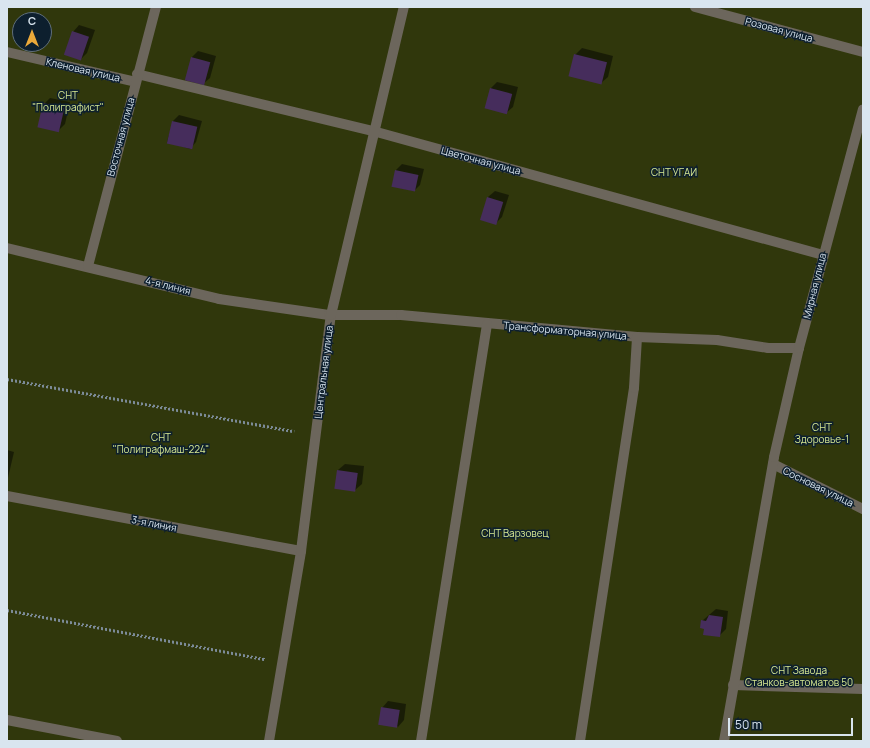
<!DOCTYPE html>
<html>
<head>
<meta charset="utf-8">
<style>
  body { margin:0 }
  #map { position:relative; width:870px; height:748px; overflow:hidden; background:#162838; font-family:Manrope,sans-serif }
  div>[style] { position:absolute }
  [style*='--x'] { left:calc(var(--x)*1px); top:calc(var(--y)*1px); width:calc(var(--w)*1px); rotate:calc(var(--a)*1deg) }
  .green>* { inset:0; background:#30370c }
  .shadow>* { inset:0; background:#0007 }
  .building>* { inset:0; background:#462d5c; transform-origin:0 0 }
  .path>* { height:2.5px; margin-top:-1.25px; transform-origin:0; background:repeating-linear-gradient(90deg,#7c8b98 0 2px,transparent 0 4px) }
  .minor>* { height:10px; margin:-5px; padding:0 5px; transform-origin:5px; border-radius:5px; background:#6c665c }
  span { translate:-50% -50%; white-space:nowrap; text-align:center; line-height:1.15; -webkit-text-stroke:3px #0d1f2e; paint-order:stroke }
  .street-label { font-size:10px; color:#d9e5ef }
  .park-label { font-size:10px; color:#d8e991 }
  .frame { position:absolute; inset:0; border:8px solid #d9e5ef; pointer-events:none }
  .north { position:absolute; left:12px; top:12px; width:40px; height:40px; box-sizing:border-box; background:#0d1f2e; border:1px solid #5f6e7b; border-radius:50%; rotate:0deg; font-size:11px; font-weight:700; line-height:16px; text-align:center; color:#d9e5ef }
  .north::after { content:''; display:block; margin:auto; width:14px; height:18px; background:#eba93a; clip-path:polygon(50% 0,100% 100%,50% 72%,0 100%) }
  .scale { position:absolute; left:728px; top:718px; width:125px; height:18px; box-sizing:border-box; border:2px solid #d9e5ef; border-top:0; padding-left:5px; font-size:12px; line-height:14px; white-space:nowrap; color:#d9e5ef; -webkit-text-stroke:3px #0d1f2e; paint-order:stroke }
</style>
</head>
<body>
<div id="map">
  <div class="green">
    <div style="clip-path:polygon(evenodd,7px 7px,863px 7px,863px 741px,7px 741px,7px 7px,20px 20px,44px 20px,44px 44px,20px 44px,20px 20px)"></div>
  </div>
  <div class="shadow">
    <div style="clip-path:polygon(79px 25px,95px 30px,87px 53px,81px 59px,73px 32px)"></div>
    <div style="clip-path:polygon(582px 48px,613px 56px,608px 77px,601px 83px,575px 55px)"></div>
    <div style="clip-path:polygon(198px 51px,216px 56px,210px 78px,203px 84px,186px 79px,192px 57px)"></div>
    <div style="clip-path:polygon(497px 82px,518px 87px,513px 107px,506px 113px,486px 107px,491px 88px)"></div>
    <div style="clip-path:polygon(50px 98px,70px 102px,65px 124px,59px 130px,44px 104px)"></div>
    <div style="clip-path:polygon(179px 115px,202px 121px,196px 142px,190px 149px,167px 142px,173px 121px)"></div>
    <div style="clip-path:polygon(402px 164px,424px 169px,420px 185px,414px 191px,392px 186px,396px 170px)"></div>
    <div style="clip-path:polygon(495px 191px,509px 195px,502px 217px,496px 223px,488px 197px)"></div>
    <div style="clip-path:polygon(7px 450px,14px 452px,7px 482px)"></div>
    <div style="clip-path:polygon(345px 464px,364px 466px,362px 484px,355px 490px,336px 488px,338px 470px)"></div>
    <div style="clip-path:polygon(716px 609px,728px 611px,726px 629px,719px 636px,705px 628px,702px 621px)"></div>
    <div style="clip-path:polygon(388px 701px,406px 704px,404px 720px,398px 727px,382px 708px)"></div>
  </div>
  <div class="building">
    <div style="left:72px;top:31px;width:18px;height:25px;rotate:19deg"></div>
    <div style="left:574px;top:54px;width:34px;height:23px;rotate:14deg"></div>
    <div style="left:191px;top:57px;width:20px;height:24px;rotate:15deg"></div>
    <div style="left:490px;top:88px;width:23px;height:21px;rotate:15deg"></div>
    <div style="left:43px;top:103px;width:22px;height:25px;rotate:13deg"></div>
    <div style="left:172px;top:121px;width:26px;height:23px;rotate:13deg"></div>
    <div style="left:395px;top:170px;width:24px;height:17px;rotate:12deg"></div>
    <div style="left:487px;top:197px;width:17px;height:24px;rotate:17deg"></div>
    <div style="left:337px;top:470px;width:21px;height:19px;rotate:8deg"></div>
    <div style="clip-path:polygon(709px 615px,723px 617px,720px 637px,703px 635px,704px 629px,700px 628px,701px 620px,706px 621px)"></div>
    <div style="left:381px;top:707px;width:19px;height:18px;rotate:9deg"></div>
  </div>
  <div class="path">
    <div style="--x:7;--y:379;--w:292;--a:10.3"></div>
    <div style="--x:7;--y:610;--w:263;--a:10.8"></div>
  </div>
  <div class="minor">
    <div style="--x:695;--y:7;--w:174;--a:15"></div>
    <div style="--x:7;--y:52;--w:132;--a:13.1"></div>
    <div style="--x:137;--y:74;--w:243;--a:13.6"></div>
    <div style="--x:373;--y:131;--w:467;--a:15.4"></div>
    <div style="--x:7;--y:248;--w:218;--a:13.5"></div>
    <div style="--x:219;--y:299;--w:111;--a:8.3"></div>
    <div style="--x:329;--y:315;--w:72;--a:0"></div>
    <div style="--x:401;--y:315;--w:237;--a:5.3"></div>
    <div style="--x:637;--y:337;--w:80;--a:2.1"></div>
    <div style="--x:717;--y:340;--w:52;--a:8.9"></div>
    <div style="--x:768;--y:348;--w:31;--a:0"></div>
    <div style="--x:88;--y:266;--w:268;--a:-75.3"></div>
    <div style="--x:773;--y:464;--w:101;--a:26.6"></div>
    <div style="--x:7;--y:496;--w:299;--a:10.6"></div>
    <div style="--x:733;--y:685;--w:130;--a:1.8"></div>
    <div style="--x:7;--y:720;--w:112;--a:10.8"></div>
    <div style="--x:269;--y:741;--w:193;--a:-80.4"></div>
    <div style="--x:301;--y:551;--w:238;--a:-82.8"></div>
    <div style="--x:331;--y:315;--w:317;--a:-76.7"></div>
    <div style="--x:421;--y:741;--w:422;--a:-81"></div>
    <div style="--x:580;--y:741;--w:357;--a:-81.3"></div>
    <div style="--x:634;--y:388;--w:51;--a:-86.6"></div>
    <div style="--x:724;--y:741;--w:288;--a:-80"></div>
    <div style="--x:774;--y:457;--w:112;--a:-77.1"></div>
    <div style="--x:799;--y:348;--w:247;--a:-75"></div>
  </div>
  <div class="street-label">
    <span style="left:779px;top:30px;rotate:15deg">Розовая улица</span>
    <span style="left:83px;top:70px;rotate:13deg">Кленовая улица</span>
    <span style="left:121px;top:137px;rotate:-75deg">Восточная улица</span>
    <span style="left:481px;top:161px;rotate:15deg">Цветочная улица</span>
    <span style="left:168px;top:286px;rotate:14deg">4-я линия</span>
    <span style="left:815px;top:286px;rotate:-76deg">Мирная улица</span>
    <span style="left:565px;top:331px;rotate:5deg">Трансформаторная улица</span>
    <span style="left:324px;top:372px;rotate:-83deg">Центральная улица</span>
    <span style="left:818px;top:487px;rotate:26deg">Сосновая улица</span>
    <span style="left:154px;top:524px;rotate:11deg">3-я линия</span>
  </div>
  <div class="park-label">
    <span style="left:68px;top:101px">СНТ<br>"Полиграфист"</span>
    <span style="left:674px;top:173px">СНТ УГАИ</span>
    <span style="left:822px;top:433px">СНТ<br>Здоровье-1</span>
    <span style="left:161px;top:443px">СНТ<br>"Полиграфмаш-224"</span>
    <span style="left:515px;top:534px">СНТ Варзовец</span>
    <span style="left:799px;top:676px">СНТ Завода<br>Станков-автоматов 50</span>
  </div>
  <div class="frame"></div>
  <div class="north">С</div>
  <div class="scale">50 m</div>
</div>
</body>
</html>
